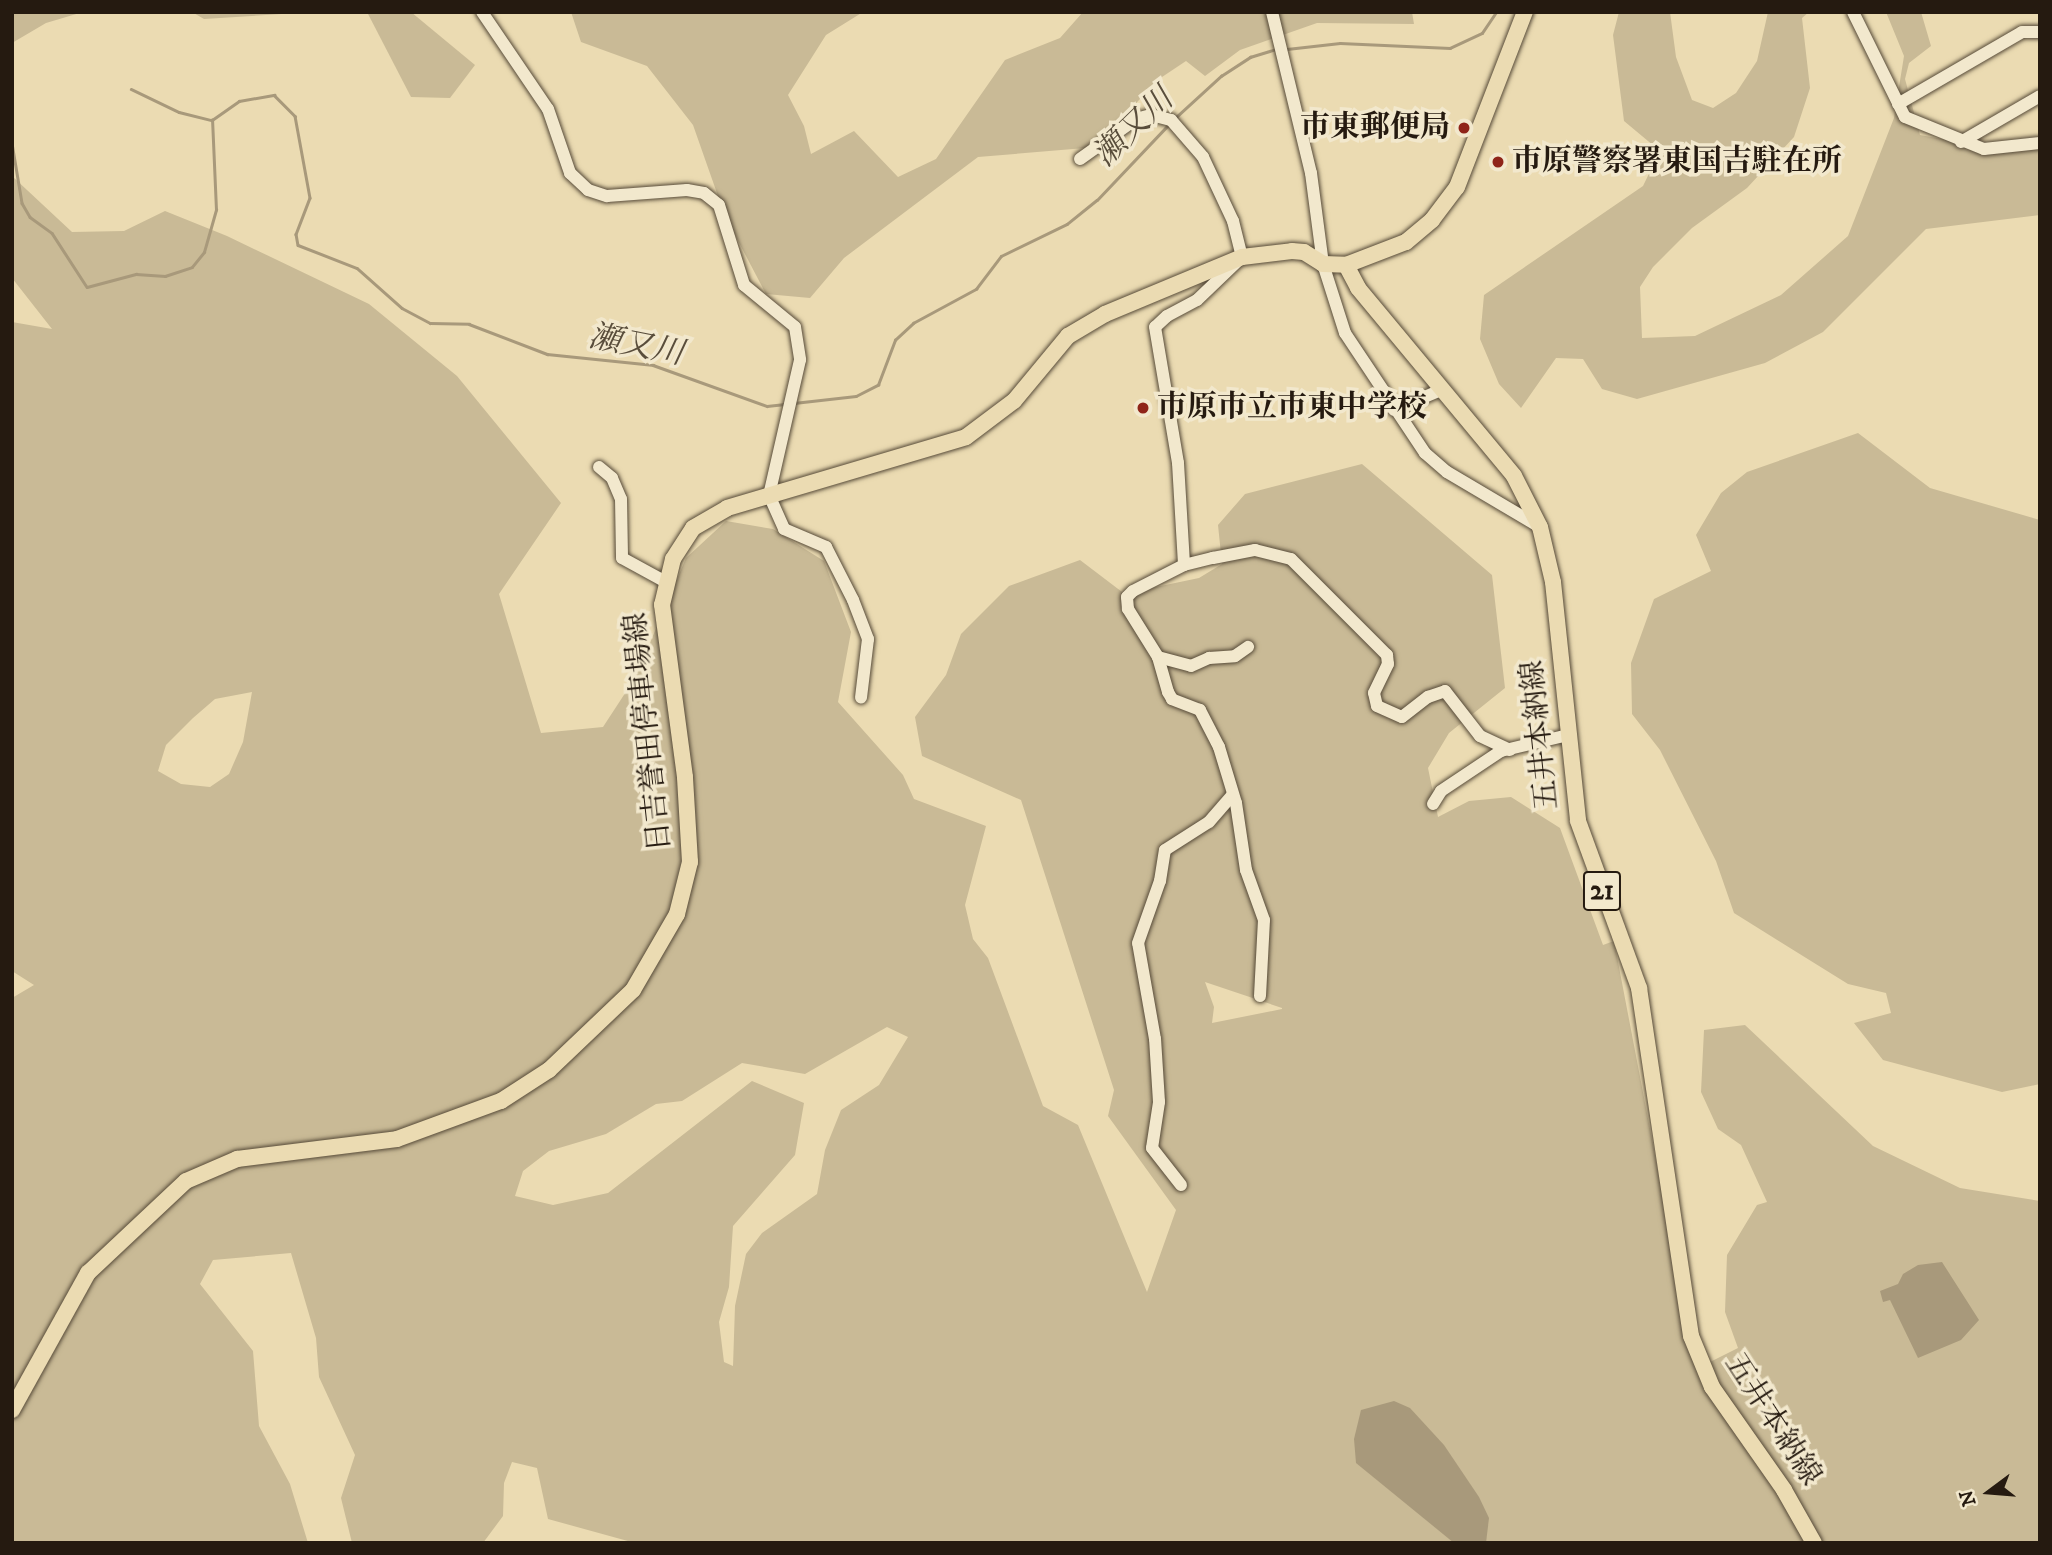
<!DOCTYPE html>
<html>
<head>
<meta charset="utf-8">
<style>
  body { margin:0 }
  #map { position:relative; width:2052px; height:1555px; overflow:hidden; background:#ebdbb2; font-family:"IM FELL DW Pica","Noto Serif JP",serif }
  div>[style] { position:absolute }
  [style*='--x'] { left:calc(var(--x)*1px); top:calc(var(--y)*1px); width:calc(var(--w)*1px); rotate:calc(var(--a)*1deg) }
  .green>* { inset:0; background:#c9ba96 }
  .water>* { inset:0; background:#a8997b }
  .stream>* { height:2.5px; margin:-1.25px; padding:0 1.25px; transform-origin:1.25px; border-radius:1.25px; background:#a8997b }
  .roads { filter:drop-shadow(0 0 2px #564a38) drop-shadow(0 0 2px #564a38) }
  .minor>* { height:12px; margin:-6px; padding:0 6px; transform-origin:6px; border-radius:6px; background:#f2e8cd }
  .major>* { height:16px; margin:-8px; padding:0 8px; transform-origin:8px; border-radius:8px; background:#ebdbb2 }
  .dots>* { width:19px; height:19px; translate:-50% -50%; box-sizing:border-box; border:4px solid #f2e8cd; border-radius:50% }
  span { translate:-50% -50%; white-space:nowrap; text-align:center; line-height:1.15; -webkit-text-stroke:7px #f2e8cd; paint-order:stroke }
  .shield-label span { padding:2px 5px; background:#f2e8cd; border:2px solid; border-radius:5px; -webkit-text-stroke-width:0 }
  .shield-label { font-size:28px; color:#251a10; font-weight:700 }
  .poi-label { font-size:30px; color:#251a10; font-weight:700 }
  .right { translate:-100% -50%; text-align:right }
  .left { translate:0 -50%; text-align:left }
  .street-label { font-size:30px; color:#251a10 }
  .water-label { font-size:32px; color:#594d3b; font-style:italic }
  .frame { position:absolute; inset:0; border:14px solid #251a10; pointer-events:none }
  .north { position:absolute; left:1954px; top:1457px; width:70px; height:70px; -webkit-text-stroke:5px #f2e8cd; paint-order:stroke; rotate:254deg; font-size:19px; font-weight:700; line-height:28px; text-align:center; color:#251a10 }
  .north::after { content:''; display:block; margin:auto; width:24px; height:32px; background:#251a10; clip-path:polygon(50% 0,100% 100%,50% 72%,0 100%) }
</style>
</head>
<body>
<div id="map">
  <div class="green">
    <div style="clip-path:polygon(12px 12px,83px 12px,46px 23px,12px 43px)"></div>
    <div style="clip-path:polygon(192px 12px,313px 12px,204px 19px)"></div>
    <div style="clip-path:polygon(367px 12px,411px 12px,475px 65px,450px 98px,411px 97px)"></div>
    <div style="clip-path:polygon(571px 12px,863px 12px,826px 35px,788px 95px,804px 126px,811px 154px,854px 131px,898px 177px,936px 159px,1005px 60px,1060px 38px,1083px 12px,1412px 12px,1414px 24px,1317px 23px,1240px 50px,1205px 76px,1186px 61px,1156px 81px,1097px 147px,978px 157px,844px 258px,810px 298px,766px 294px,725px 216px,693px 125px,647px 66px,581px 42px)"></div>
    <div style="clip-path:polygon(1619px 12px,1670px 12px,1676px 57px,1692px 100px,1713px 108px,1736px 93px,1757px 61px,1768px 12px,1809px 12px,1802px 18px,1810px 88px,1794px 137px,1747px 188px,1692px 228px,1653px 267px,1640px 287px,1642px 338px,1695px 336px,1781px 295px,1848px 236px,1894px 118px,1904px 56px,1886px 12px,1921px 12px,1931px 46px,1909px 63px,1905px 79px,1920px 135px,2013px 152px,2040px 148px,2040px 215px,1926px 229px,1823px 332px,1765px 363px,1637px 399px,1602px 389px,1583px 359px,1556px 358px,1521px 408px,1499px 384px,1480px 339px,1484px 295px,1643px 186px,1660px 151px,1624px 121px,1613px 35px)"></div>
    <div style="clip-path:polygon(evenodd,12px 176px,72px 232px,124px 231px,165px 211px,227px 236px,369px 304px,457px 376px,561px 503px,499px 594px,541px 733px,603px 727px,635px 678px,686px 558px,726px 521px,773px 529px,824px 561px,851px 632px,838px 702px,903px 775px,914px 799px,986px 826px,965px 905px,973px 939px,988px 958px,1043px 1106px,1078px 1125px,1147px 1292px,1176px 1210px,1108px 1116px,1114px 1090px,1021px 800px,922px 756px,915px 717px,946px 675px,961px 634px,1009px 586px,1080px 560px,1130px 598px,1151px 588px,1199px 578px,1222px 564px,1218px 525px,1245px 494px,1362px 464px,1492px 575px,1505px 688px,1449px 733px,1428px 768px,1438px 817px,1469px 801px,1511px 797px,1560px 828px,1603px 945px,1614px 941px,1696px 1369px,1738px 1348px,1725px 1312px,1727px 1255px,1757px 1205px,1767px 1202px,1741px 1145px,1718px 1129px,1701px 1092px,1704px 1030px,1745px 1025px,1873px 1146px,1960px 1188px,2040px 1201px,2040px 1543px,635px 1543px,548px 1519px,537px 1468px,512px 1462px,504px 1483px,503px 1516px,483px 1543px,352px 1543px,341px 1498px,355px 1455px,319px 1377px,316px 1338px,291px 1253px,213px 1260px,200px 1284px,253px 1351px,259px 1426px,290px 1484px,308px 1543px,12px 1543px,12px 998px,34px 985px,12px 971px,12px 322px,52px 329px,12px 278px,12px 176px,252px 692px,243px 742px,229px 774px,210px 787px,181px 784px,158px 771px,166px 745px,193px 718px,215px 699px,252px 692px,12px 176px,1205px 982px,1282px 1008px,1282px 1009px,1212px 1023px,1214px 1007px,1205px 982px,12px 176px,887px 1027px,908px 1037px,879px 1085px,841px 1110px,825px 1150px,817px 1194px,762px 1233px,746px 1254px,735px 1306px,733px 1366px,724px 1362px,719px 1322px,729px 1287px,733px 1226px,795px 1155px,804px 1103px,752px 1081px,608px 1193px,553px 1205px,515px 1196px,523px 1171px,549px 1151px,606px 1134px,656px 1104px,682px 1101px,742px 1063px,805px 1074px,887px 1027px)"></div>
    <div style="clip-path:polygon(1858px 433px,1930px 488px,2040px 520px,2040px 1084px,2002px 1092px,1883px 1060px,1854px 1023px,1891px 1013px,1886px 993px,1848px 984px,1734px 913px,1716px 861px,1660px 750px,1632px 714px,1631px 663px,1654px 599px,1711px 571px,1696px 535px,1721px 493px,1747px 472px)"></div>
  </div>
  <div class="water">
    <div style="clip-path:polygon(1942px 1262px,1979px 1320px,1961px 1340px,1918px 1358px,1890px 1300px,1883px 1302px,1880px 1291px,1898px 1284px,1903px 1274px,1918px 1265px)"></div>
    <div style="clip-path:polygon(1394px 1401px,1410px 1408px,1444px 1445px,1479px 1497px,1489px 1518px,1486px 1543px,1454px 1543px,1356px 1463px,1354px 1439px,1361px 1410px)"></div>
  </div>
  <div class="stream">
    <div style="--x:1287;--y:49;--w:53;--a:-6.5"></div>
    <div style="--x:1340;--y:43;--w:110;--a:2.6"></div>
    <div style="--x:1450;--y:48;--w:35;--a:-25"></div>
    <div style="--x:1482;--y:33;--w:25;--a:-56"></div>
    <div style="--x:131;--y:89;--w:53;--a:25.6"></div>
    <div style="--x:179;--y:112;--w:34;--a:14"></div>
    <div style="--x:1174;--y:119;--w:64;--a:-42.5"></div>
    <div style="--x:1221;--y:76;--w:35;--a:-33"></div>
    <div style="--x:1250;--y:57;--w:28;--a:-17"></div>
    <div style="--x:12;--y:143;--w:61;--a:80.5"></div>
    <div style="--x:22;--y:203;--w:16;--a:60"></div>
    <div style="--x:30;--y:217;--w:27;--a:36"></div>
    <div style="--x:52;--y:233;--w:64;--a:57.1"></div>
    <div style="--x:87;--y:287;--w:51;--a:-14.9"></div>
    <div style="--x:136;--y:274;--w:29;--a:4"></div>
    <div style="--x:165;--y:276;--w:28;--a:-18"></div>
    <div style="--x:192;--y:267;--w:19;--a:-51"></div>
    <div style="--x:204;--y:252;--w:44;--a:-74.1"></div>
    <div style="--x:216;--y:210;--w:90;--a:-92.5"></div>
    <div style="--x:212;--y:120;--w:33;--a:-35"></div>
    <div style="--x:239;--y:101;--w:36;--a:-10"></div>
    <div style="--x:274;--y:95;--w:30;--a:45"></div>
    <div style="--x:295;--y:116;--w:83;--a:79.6"></div>
    <div style="--x:310;--y:198;--w:39;--a:111"></div>
    <div style="--x:296;--y:234;--w:11;--a:80"></div>
    <div style="--x:298;--y:245;--w:63;--a:21.3"></div>
    <div style="--x:357;--y:268;--w:60;--a:41.6"></div>
    <div style="--x:402;--y:308;--w:32;--a:28"></div>
    <div style="--x:430;--y:323;--w:39;--a:1"></div>
    <div style="--x:469;--y:324;--w:84;--a:21"></div>
    <div style="--x:547;--y:354;--w:107;--a:5.9"></div>
    <div style="--x:653;--y:365;--w:121;--a:19.8"></div>
    <div style="--x:767;--y:406;--w:20;--a:-6"></div>
    <div style="--x:794;--y:403;--w:62;--a:-6.4"></div>
    <div style="--x:856;--y:396;--w:25;--a:-27"></div>
    <div style="--x:878;--y:385;--w:48;--a:-69.3"></div>
    <div style="--x:895;--y:340;--w:25;--a:-43"></div>
    <div style="--x:913;--y:323;--w:72;--a:-28.4"></div>
    <div style="--x:976;--y:289;--w:41;--a:-52.9"></div>
    <div style="--x:1001;--y:256;--w:73;--a:-25.9"></div>
    <div style="--x:1067;--y:224;--w:38;--a:-39"></div>
    <div style="--x:1097;--y:200;--w:105;--a:-46.5"></div>
  </div>
  <div class="roads">
    <div class="minor">
      <div style="--x:482;--y:12;--w:117;--a:55.8"></div>
      <div style="--x:548;--y:109;--w:68;--a:71"></div>
      <div style="--x:570;--y:173;--w:25;--a:43"></div>
      <div style="--x:588;--y:190;--w:20;--a:18"></div>
      <div style="--x:607;--y:196;--w:80;--a:-4.3"></div>
      <div style="--x:687;--y:190;--w:17;--a:10"></div>
      <div style="--x:704;--y:193;--w:19;--a:39"></div>
      <div style="--x:719;--y:205;--w:84;--a:72.6"></div>
      <div style="--x:744;--y:285;--w:66;--a:39.5"></div>
      <div style="--x:795;--y:327;--w:33;--a:81"></div>
      <div style="--x:800;--y:360;--w:139;--a:102.9"></div>
      <div style="--x:769;--y:495;--w:37;--a:66"></div>
      <div style="--x:784;--y:529;--w:46;--a:23.2"></div>
      <div style="--x:826;--y:547;--w:59;--a:63"></div>
      <div style="--x:853;--y:600;--w:42;--a:69"></div>
      <div style="--x:868;--y:639;--w:59;--a:96.8"></div>
      <div style="--x:1272;--y:12;--w:166;--a:76.4"></div>
      <div style="--x:1311;--y:173;--w:92;--a:82.5"></div>
      <div style="--x:1323;--y:264;--w:72;--a:72.3"></div>
      <div style="--x:1345;--y:333;--w:144;--a:56.3"></div>
      <div style="--x:1425;--y:453;--w:29;--a:41"></div>
      <div style="--x:1447;--y:472;--w:108;--a:30.6"></div>
      <div style="--x:1853;--y:12;--w:117;--a:63.7"></div>
      <div style="--x:1905;--y:117;--w:85;--a:22.1"></div>
      <div style="--x:1984;--y:149;--w:56;--a:-6.1"></div>
      <div style="--x:1898;--y:104;--w:143;--a:-30.1"></div>
      <div style="--x:2022;--y:32;--w:18;--a:0"></div>
      <div style="--x:1961;--y:142;--w:91;--a:-30.2"></div>
      <div style="--x:1080;--y:159;--w:69;--a:-35.5"></div>
      <div style="--x:1136;--y:119;--w:16;--a:-15"></div>
      <div style="--x:1151;--y:115;--w:21;--a:14"></div>
      <div style="--x:1171;--y:120;--w:49;--a:49.1"></div>
      <div style="--x:1203;--y:157;--w:71;--a:64.9"></div>
      <div style="--x:1233;--y:221;--w:37;--a:76"></div>
      <div style="--x:1242;--y:257;--w:62;--a:136.3"></div>
      <div style="--x:1197;--y:300;--w:34;--a:152"></div>
      <div style="--x:1167;--y:316;--w:16;--a:137"></div>
      <div style="--x:1155;--y:327;--w:138;--a:80.4"></div>
      <div style="--x:1178;--y:463;--w:102;--a:86.6"></div>
      <div style="--x:1394;--y:410;--w:51;--a:-23.1"></div>
      <div style="--x:599;--y:467;--w:17;--a:40"></div>
      <div style="--x:612;--y:478;--w:23;--a:67"></div>
      <div style="--x:621;--y:499;--w:59;--a:89"></div>
      <div style="--x:622;--y:558;--w:50;--a:28.6"></div>
      <div style="--x:1158;--y:657;--w:34;--a:15"></div>
      <div style="--x:1191;--y:666;--w:20;--a:-24"></div>
      <div style="--x:1209;--y:658;--w:26;--a:-4"></div>
      <div style="--x:1235;--y:656;--w:16;--a:-35"></div>
      <div style="--x:1433;--y:804;--w:15;--a:-58"></div>
      <div style="--x:1441;--y:791;--w:72;--a:-33.7"></div>
      <div style="--x:1501;--y:751;--w:69;--a:-13.4"></div>
      <div style="--x:1260;--y:996;--w:76;--a:-87"></div>
      <div style="--x:1264;--y:920;--w:53;--a:-109.8"></div>
      <div style="--x:1246;--y:870;--w:68;--a:-98.5"></div>
      <div style="--x:1236;--y:803;--w:59;--a:-106.9"></div>
      <div style="--x:1219;--y:747;--w:42;--a:-117.2"></div>
      <div style="--x:1200;--y:710;--w:30;--a:-159"></div>
      <div style="--x:1172;--y:699;--w:8;--a:-120"></div>
      <div style="--x:1168;--y:692;--w:36;--a:-106"></div>
      <div style="--x:1158;--y:657;--w:57;--a:-122"></div>
      <div style="--x:1128;--y:609;--w:12;--a:-95"></div>
      <div style="--x:1127;--y:597;--w:8;--a:-45"></div>
      <div style="--x:1133;--y:591;--w:57;--a:-27"></div>
      <div style="--x:1184;--y:565;--w:30;--a:-14"></div>
      <div style="--x:1213;--y:558;--w:43;--a:-10.8"></div>
      <div style="--x:1255;--y:550;--w:37;--a:14"></div>
      <div style="--x:1291;--y:559;--w:136;--a:45"></div>
      <div style="--x:1387;--y:655;--w:9;--a:84"></div>
      <div style="--x:1388;--y:664;--w:32;--a:116"></div>
      <div style="--x:1374;--y:693;--w:13;--a:77"></div>
      <div style="--x:1377;--y:706;--w:27;--a:24"></div>
      <div style="--x:1402;--y:717;--w:33;--a:-38"></div>
      <div style="--x:1428;--y:697;--w:18;--a:-19"></div>
      <div style="--x:1445;--y:691;--w:57;--a:52.1"></div>
      <div style="--x:1480;--y:736;--w:33;--a:25"></div>
      <div style="--x:1181;--y:1185;--w:47;--a:-128.1"></div>
      <div style="--x:1152;--y:1148;--w:47;--a:-81.3"></div>
      <div style="--x:1159;--y:1102;--w:63;--a:-93.6"></div>
      <div style="--x:1155;--y:1039;--w:97;--a:-100"></div>
      <div style="--x:1138;--y:943;--w:66;--a:-70.5"></div>
      <div style="--x:1160;--y:881;--w:31;--a:-81"></div>
      <div style="--x:1165;--y:850;--w:52;--a:-32.5"></div>
      <div style="--x:1209;--y:822;--w:35;--a:-49"></div>
    </div>
    <div class="major">
      <div style="--x:1346;--y:265;--w:26;--a:62"></div>
      <div style="--x:1358;--y:288;--w:244;--a:50.3"></div>
      <div style="--x:1514;--y:476;--w:57;--a:63"></div>
      <div style="--x:1540;--y:527;--w:57;--a:76.7"></div>
      <div style="--x:1553;--y:582;--w:240;--a:84"></div>
      <div style="--x:1578;--y:821;--w:178;--a:69.9"></div>
      <div style="--x:1639;--y:988;--w:352;--a:81.5"></div>
      <div style="--x:1691;--y:1336;--w:55;--a:67.6"></div>
      <div style="--x:1712;--y:1387;--w:126;--a:55"></div>
      <div style="--x:1784;--y:1490;--w:61;--a:60.5"></div>
      <div style="--x:12;--y:1410;--w:157;--a:-61"></div>
      <div style="--x:88;--y:1273;--w:134;--a:-43.2"></div>
      <div style="--x:186;--y:1181;--w:56;--a:-23.3"></div>
      <div style="--x:237;--y:1159;--w:161;--a:-7.1"></div>
      <div style="--x:397;--y:1139;--w:111;--a:-20.1"></div>
      <div style="--x:501;--y:1101;--w:57;--a:-32.9"></div>
      <div style="--x:549;--y:1070;--w:116;--a:-43.6"></div>
      <div style="--x:633;--y:990;--w:88;--a:-59.9"></div>
      <div style="--x:677;--y:914;--w:54;--a:-76"></div>
      <div style="--x:690;--y:862;--w:85;--a:-93.4"></div>
      <div style="--x:685;--y:777;--w:174;--a:-97.6"></div>
      <div style="--x:662;--y:605;--w:47;--a:-76.6"></div>
      <div style="--x:673;--y:559;--w:37;--a:-57"></div>
      <div style="--x:693;--y:528;--w:39;--a:-30"></div>
      <div style="--x:727;--y:508;--w:249;--a:-16.5"></div>
      <div style="--x:966;--y:437;--w:60;--a:-36.9"></div>
      <div style="--x:1014;--y:401;--w:85;--a:-50.3"></div>
      <div style="--x:1068;--y:336;--w:43;--a:-30.7"></div>
      <div style="--x:1105;--y:314;--w:148;--a:-22.6"></div>
      <div style="--x:1242;--y:257;--w:50;--a:-6.8"></div>
      <div style="--x:1292;--y:251;--w:12;--a:5"></div>
      <div style="--x:1304;--y:252;--w:22;--a:32"></div>
      <div style="--x:1323;--y:264;--w:23;--a:2"></div>
      <div style="--x:1346;--y:265;--w:64;--a:-21"></div>
      <div style="--x:1406;--y:242;--w:34;--a:-40"></div>
      <div style="--x:1432;--y:220;--w:41;--a:-52.9"></div>
      <div style="--x:1457;--y:187;--w:188;--a:-68.8"></div>
    </div>
  </div>
  <div class="dots">
    <div style="left:1464px;top:128px;background:#8f2418"></div>
    <div style="left:1498px;top:162px;background:#8f2418"></div>
    <div style="left:1143px;top:408px;background:#8f2418"></div>
  </div>
  <div class="shield-label">
    <span style="left:1602px;top:891px">21</span>
  </div>
  <div class="poi-label">
    <span class="right" style="left:1450px;top:128px">市東郵便局</span>
    <span class="left" style="left:1512px;top:162px">市原警察署東国吉駐在所</span>
    <span class="left" style="left:1157px;top:408px">市原市立市東中学校</span>
  </div>
  <div class="street-label">
    <span style="left:649px;top:732px;rotate:-96deg">日吉誉田停車場線</span>
    <span style="left:1541px;top:735px;rotate:-96deg">五井本納線</span>
    <span style="left:1772px;top:1420px;rotate:57deg">五井本納線</span>
  </div>
  <div class="water-label">
    <span style="left:1134px;top:128px;rotate:-44deg">瀬又川</span>
    <span style="left:636px;top:346px;rotate:11deg">瀬又川</span>
  </div>
  <div class="frame"></div>
  <div class="north">N</div>
</div>
</body>
</html>
